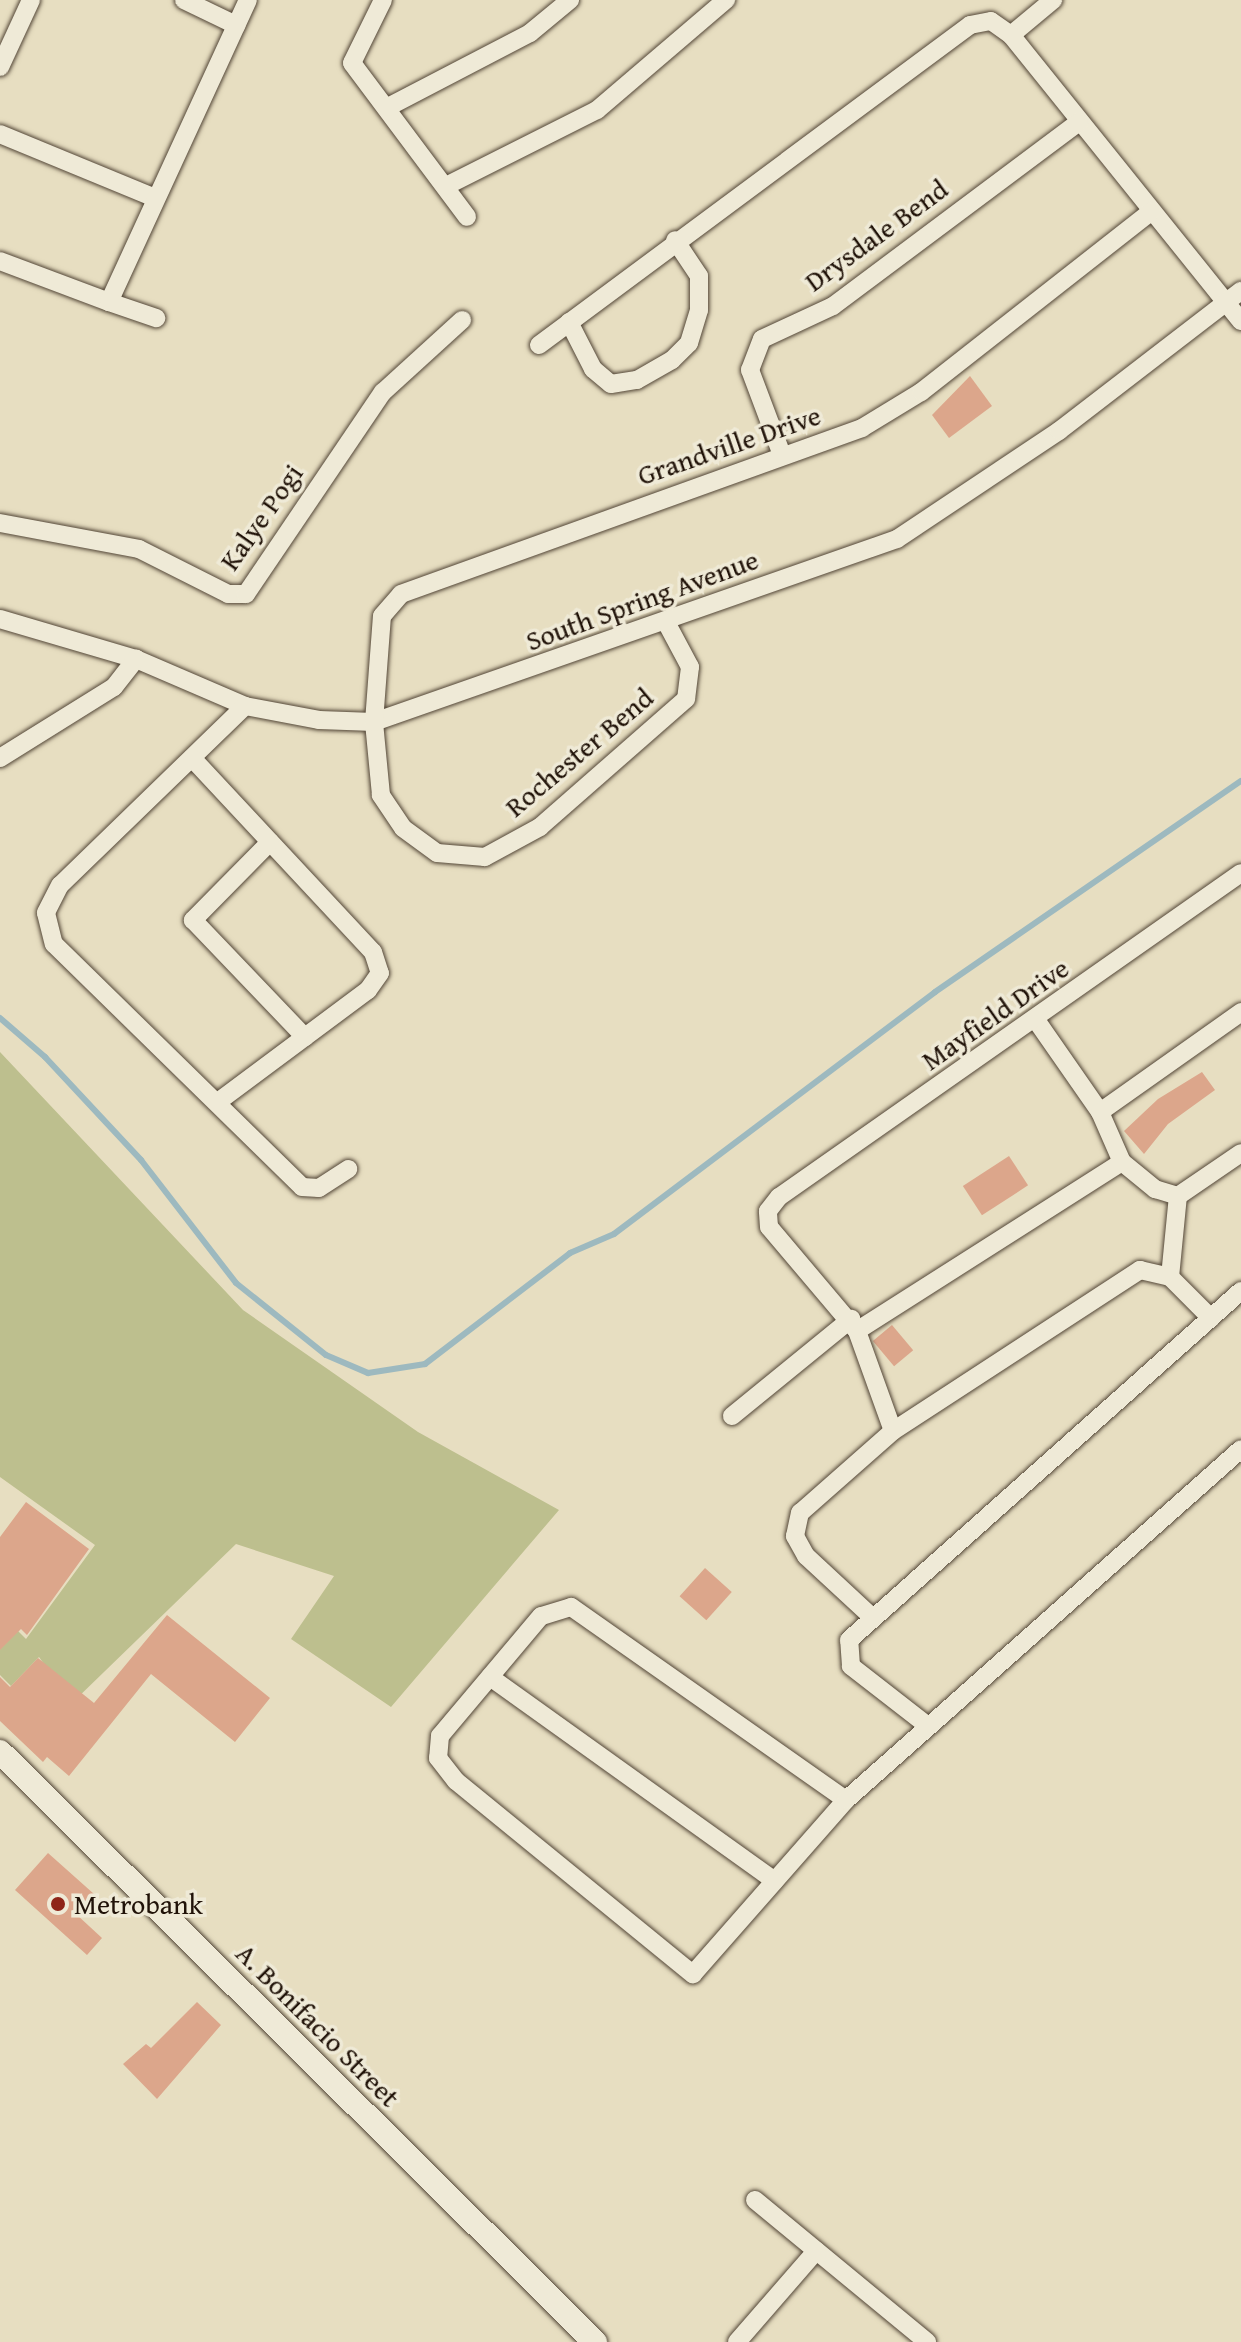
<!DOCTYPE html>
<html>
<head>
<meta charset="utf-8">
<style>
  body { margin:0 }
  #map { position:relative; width:1241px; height:2342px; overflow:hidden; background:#e7dec1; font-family:"Gentium Book Plus",serif }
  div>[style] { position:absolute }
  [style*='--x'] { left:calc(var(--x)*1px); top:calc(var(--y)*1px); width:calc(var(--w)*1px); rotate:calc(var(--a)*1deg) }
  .green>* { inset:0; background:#bdbf8e }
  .stream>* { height:6px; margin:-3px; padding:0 3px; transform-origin:3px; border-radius:3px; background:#9db9bf }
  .building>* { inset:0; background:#dca68b; transform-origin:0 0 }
  .roads { filter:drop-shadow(0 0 2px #524536) drop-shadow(0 0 2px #524536) }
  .street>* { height:18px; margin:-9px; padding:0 9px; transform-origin:9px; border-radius:9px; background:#efead7 }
  .secondary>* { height:24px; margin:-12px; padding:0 12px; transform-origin:12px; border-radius:12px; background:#efead7 }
  .dots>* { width:22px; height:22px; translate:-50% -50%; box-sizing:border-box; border:4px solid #efead7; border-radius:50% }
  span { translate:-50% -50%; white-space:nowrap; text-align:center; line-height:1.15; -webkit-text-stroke:7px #efead7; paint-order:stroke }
  .street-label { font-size:28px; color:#201208 }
  .poi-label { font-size:28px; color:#201208 }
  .left { translate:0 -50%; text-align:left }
</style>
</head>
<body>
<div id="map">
  <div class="green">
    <div style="clip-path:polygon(0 1052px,243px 1310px,418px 1432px,559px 1510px,391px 1707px,291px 1639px,334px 1576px,236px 1544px,72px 1703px,39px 1657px,11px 1686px,0 1675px,0 1613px,26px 1639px,95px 1545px,0 1477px)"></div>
  </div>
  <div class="stream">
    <div style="--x:0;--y:1018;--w:60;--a:40.9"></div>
    <div style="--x:45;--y:1057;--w:141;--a:47"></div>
    <div style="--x:141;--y:1160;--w:155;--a:52.3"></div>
    <div style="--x:236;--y:1283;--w:115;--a:38.7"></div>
    <div style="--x:326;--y:1355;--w:46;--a:23.2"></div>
    <div style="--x:368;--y:1373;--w:58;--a:-9"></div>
    <div style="--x:425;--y:1364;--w:183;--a:-37.4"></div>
    <div style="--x:570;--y:1253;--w:48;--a:-23.4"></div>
    <div style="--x:614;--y:1234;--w:402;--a:-37"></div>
    <div style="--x:935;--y:992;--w:372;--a:-34.6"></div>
  </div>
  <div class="building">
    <div style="clip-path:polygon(970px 376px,992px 406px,949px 438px,932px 415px)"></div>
    <div style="clip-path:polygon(1202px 1072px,1215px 1090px,1168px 1124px,1144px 1154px,1124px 1131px,1158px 1099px)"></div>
    <div style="left:1009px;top:1156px;width:35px;height:55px;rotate:57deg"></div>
    <div style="left:892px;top:1325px;width:33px;height:25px;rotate:50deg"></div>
    <div style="clip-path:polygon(26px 1502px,89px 1549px,27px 1635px,21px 1629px,0 1650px,0 1537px)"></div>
    <div style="left:705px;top:1568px;width:36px;height:38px;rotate:42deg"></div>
    <div style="clip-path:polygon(167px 1615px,270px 1698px,235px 1742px,151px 1674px,69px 1776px,47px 1757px,43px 1762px,0 1721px,0 1677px,10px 1687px,38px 1658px,94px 1703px)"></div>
    <div style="clip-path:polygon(48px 1853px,94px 1894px,76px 1914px,102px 1938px,87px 1955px,15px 1890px)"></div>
    <div style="clip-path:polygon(197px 2002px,221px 2025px,157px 2099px,123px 2064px,146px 2044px,151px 2048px)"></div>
  </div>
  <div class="roads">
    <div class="street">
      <div style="--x:184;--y:0;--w:58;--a:25.7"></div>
      <div style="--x:383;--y:0;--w:70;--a:116.2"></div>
      <div style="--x:352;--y:63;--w:192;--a:53.2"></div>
      <div style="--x:1011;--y:35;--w:55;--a:-39.8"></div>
      <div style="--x:0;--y:67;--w:74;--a:-65.2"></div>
      <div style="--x:388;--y:107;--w:160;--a:-27.5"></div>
      <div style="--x:530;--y:33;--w:52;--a:-39.5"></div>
      <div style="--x:0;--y:134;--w:165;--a:22.4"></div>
      <div style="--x:446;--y:186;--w:169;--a:-26.7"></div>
      <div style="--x:597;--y:110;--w:170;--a:-40.5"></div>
      <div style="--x:0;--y:261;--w:116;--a:20.6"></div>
      <div style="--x:109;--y:302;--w:332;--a:-65.3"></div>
      <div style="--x:109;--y:302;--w:50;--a:18.8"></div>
      <div style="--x:569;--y:322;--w:53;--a:62.9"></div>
      <div style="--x:593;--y:369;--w:23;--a:40"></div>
      <div style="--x:611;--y:384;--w:26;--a:-9"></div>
      <div style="--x:637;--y:380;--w:40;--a:-29.7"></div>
      <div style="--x:672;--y:360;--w:24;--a:-45"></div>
      <div style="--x:689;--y:343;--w:34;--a:-73"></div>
      <div style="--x:699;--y:310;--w:34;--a:-90"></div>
      <div style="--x:699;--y:276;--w:43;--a:-123.7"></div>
      <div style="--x:539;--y:345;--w:537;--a:-36.59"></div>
      <div style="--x:970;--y:25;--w:21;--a:-11"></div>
      <div style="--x:991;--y:21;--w:24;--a:35"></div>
      <div style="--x:1011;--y:35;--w:367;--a:51.2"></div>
      <div style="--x:782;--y:455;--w:91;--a:-110.6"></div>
      <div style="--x:750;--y:370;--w:33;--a:-69"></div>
      <div style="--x:762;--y:339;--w:78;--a:-24.9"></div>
      <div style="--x:833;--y:306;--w:307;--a:-36.8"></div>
      <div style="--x:0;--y:523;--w:141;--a:10.6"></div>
      <div style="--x:139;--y:549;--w:100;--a:26.8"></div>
      <div style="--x:228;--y:594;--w:18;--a:0"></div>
      <div style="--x:246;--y:594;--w:244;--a:-55.9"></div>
      <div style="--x:383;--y:392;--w:107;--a:-42.3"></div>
      <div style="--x:0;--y:619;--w:142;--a:16.4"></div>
      <div style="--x:136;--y:659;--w:119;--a:23.3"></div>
      <div style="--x:245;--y:706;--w:75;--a:10.7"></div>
      <div style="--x:319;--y:720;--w:55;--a:2.1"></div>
      <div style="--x:374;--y:722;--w:554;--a:-19.29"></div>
      <div style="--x:897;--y:539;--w:195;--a:-33.7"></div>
      <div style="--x:1059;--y:431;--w:230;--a:-37.6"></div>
      <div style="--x:666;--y:622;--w:51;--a:61.9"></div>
      <div style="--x:690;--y:667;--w:32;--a:97"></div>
      <div style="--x:686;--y:699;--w:194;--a:138.8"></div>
      <div style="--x:540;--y:827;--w:63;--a:151.4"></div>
      <div style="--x:485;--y:857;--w:48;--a:-175.2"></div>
      <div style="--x:437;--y:853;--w:42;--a:-143.7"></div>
      <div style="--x:403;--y:828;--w:40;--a:-124"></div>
      <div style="--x:381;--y:795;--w:73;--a:-95.5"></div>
      <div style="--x:374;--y:722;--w:106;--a:-85.7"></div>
      <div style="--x:382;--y:616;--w:29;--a:-49"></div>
      <div style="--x:401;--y:594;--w:490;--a:-19.8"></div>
      <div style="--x:862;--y:428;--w:69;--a:-31.4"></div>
      <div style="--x:921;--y:392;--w:293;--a:-38.1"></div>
      <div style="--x:245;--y:706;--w:257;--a:135.9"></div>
      <div style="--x:60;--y:885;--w:31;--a:117"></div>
      <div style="--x:46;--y:913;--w:32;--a:76"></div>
      <div style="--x:54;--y:944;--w:347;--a:44.4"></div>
      <div style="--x:302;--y:1187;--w:17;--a:3"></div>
      <div style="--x:319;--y:1188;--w:35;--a:-33"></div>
      <div style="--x:0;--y:758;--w:134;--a:-31.9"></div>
      <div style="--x:114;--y:687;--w:36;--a:-52"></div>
      <div style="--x:192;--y:758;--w:265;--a:47"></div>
      <div style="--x:373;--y:952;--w:22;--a:72"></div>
      <div style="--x:380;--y:973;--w:21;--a:125"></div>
      <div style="--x:368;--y:990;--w:186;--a:143.3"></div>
      <div style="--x:270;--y:842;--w:110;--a:134.6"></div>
      <div style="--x:193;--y:920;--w:162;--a:46.3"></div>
      <div style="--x:1036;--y:1020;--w:112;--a:55.2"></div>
      <div style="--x:1100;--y:1112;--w:55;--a:66.3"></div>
      <div style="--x:1122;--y:1162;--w:43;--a:39.3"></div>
      <div style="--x:1155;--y:1189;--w:24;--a:17"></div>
      <div style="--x:1178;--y:1196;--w:76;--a:-34.3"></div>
      <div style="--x:1100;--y:1112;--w:173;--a:-35.3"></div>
      <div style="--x:1122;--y:1162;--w:314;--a:147.5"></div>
      <div style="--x:857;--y:1331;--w:136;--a:-130.2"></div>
      <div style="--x:769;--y:1227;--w:16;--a:-94"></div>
      <div style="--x:768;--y:1211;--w:18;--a:-52"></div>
      <div style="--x:779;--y:1197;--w:564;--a:-35.04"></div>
      <div style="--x:1170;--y:1277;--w:81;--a:-84.4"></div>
      <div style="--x:857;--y:1331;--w:106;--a:70.2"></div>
      <div style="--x:732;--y:1416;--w:154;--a:-39.2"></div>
      <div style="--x:873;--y:1618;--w:91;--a:-137.2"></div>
      <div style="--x:806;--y:1556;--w:23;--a:-119"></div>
      <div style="--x:795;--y:1536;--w:24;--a:-78"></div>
      <div style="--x:800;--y:1513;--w:124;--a:-41.4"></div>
      <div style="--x:893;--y:1431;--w:295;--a:-33.1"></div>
      <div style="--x:1140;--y:1270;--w:31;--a:13"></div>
      <div style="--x:1170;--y:1277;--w:58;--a:45"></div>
      <div style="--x:490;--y:1677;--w:350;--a:35.6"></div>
      <div style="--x:928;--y:1726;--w:98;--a:-142.1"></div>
      <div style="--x:851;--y:1666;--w:26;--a:-94"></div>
      <div style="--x:849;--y:1640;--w:525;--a:-41.68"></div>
      <div style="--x:846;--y:1800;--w:336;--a:-144.9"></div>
      <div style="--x:571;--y:1607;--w:31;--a:163"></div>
      <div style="--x:541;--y:1616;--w:157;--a:130.1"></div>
      <div style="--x:440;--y:1736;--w:22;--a:95"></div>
      <div style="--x:438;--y:1758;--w:29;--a:52"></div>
      <div style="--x:456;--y:1781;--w:306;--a:39.2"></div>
      <div style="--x:693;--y:1974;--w:232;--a:-48.7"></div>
      <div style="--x:846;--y:1800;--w:528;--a:-41.62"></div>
      <div style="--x:755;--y:2200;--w:223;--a:39.5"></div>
      <div style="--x:737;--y:2342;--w:121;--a:-49"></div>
    </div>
    <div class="secondary">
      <div style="--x:0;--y:1752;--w:838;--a:44.76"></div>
    </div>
  </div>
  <div class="dots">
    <div style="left:58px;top:1904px;background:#8f2418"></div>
  </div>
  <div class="street-label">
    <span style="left:876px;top:235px;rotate:-36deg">Drysdale Bend</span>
    <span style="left:729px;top:445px;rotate:-19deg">Grandville Drive</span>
    <span style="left:261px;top:517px;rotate:-55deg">Kalye Pogi</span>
    <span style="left:642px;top:600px;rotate:-20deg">South Spring Avenue</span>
    <span style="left:579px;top:752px;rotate:-40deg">Rochester Bend</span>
    <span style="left:995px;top:1014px;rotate:-35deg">Mayfield Drive</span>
    <span style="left:318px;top:2025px;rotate:45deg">A. Bonifacio Street</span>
  </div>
  <div class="poi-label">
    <span class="left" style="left:74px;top:1904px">Metrobank</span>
  </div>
</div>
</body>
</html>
